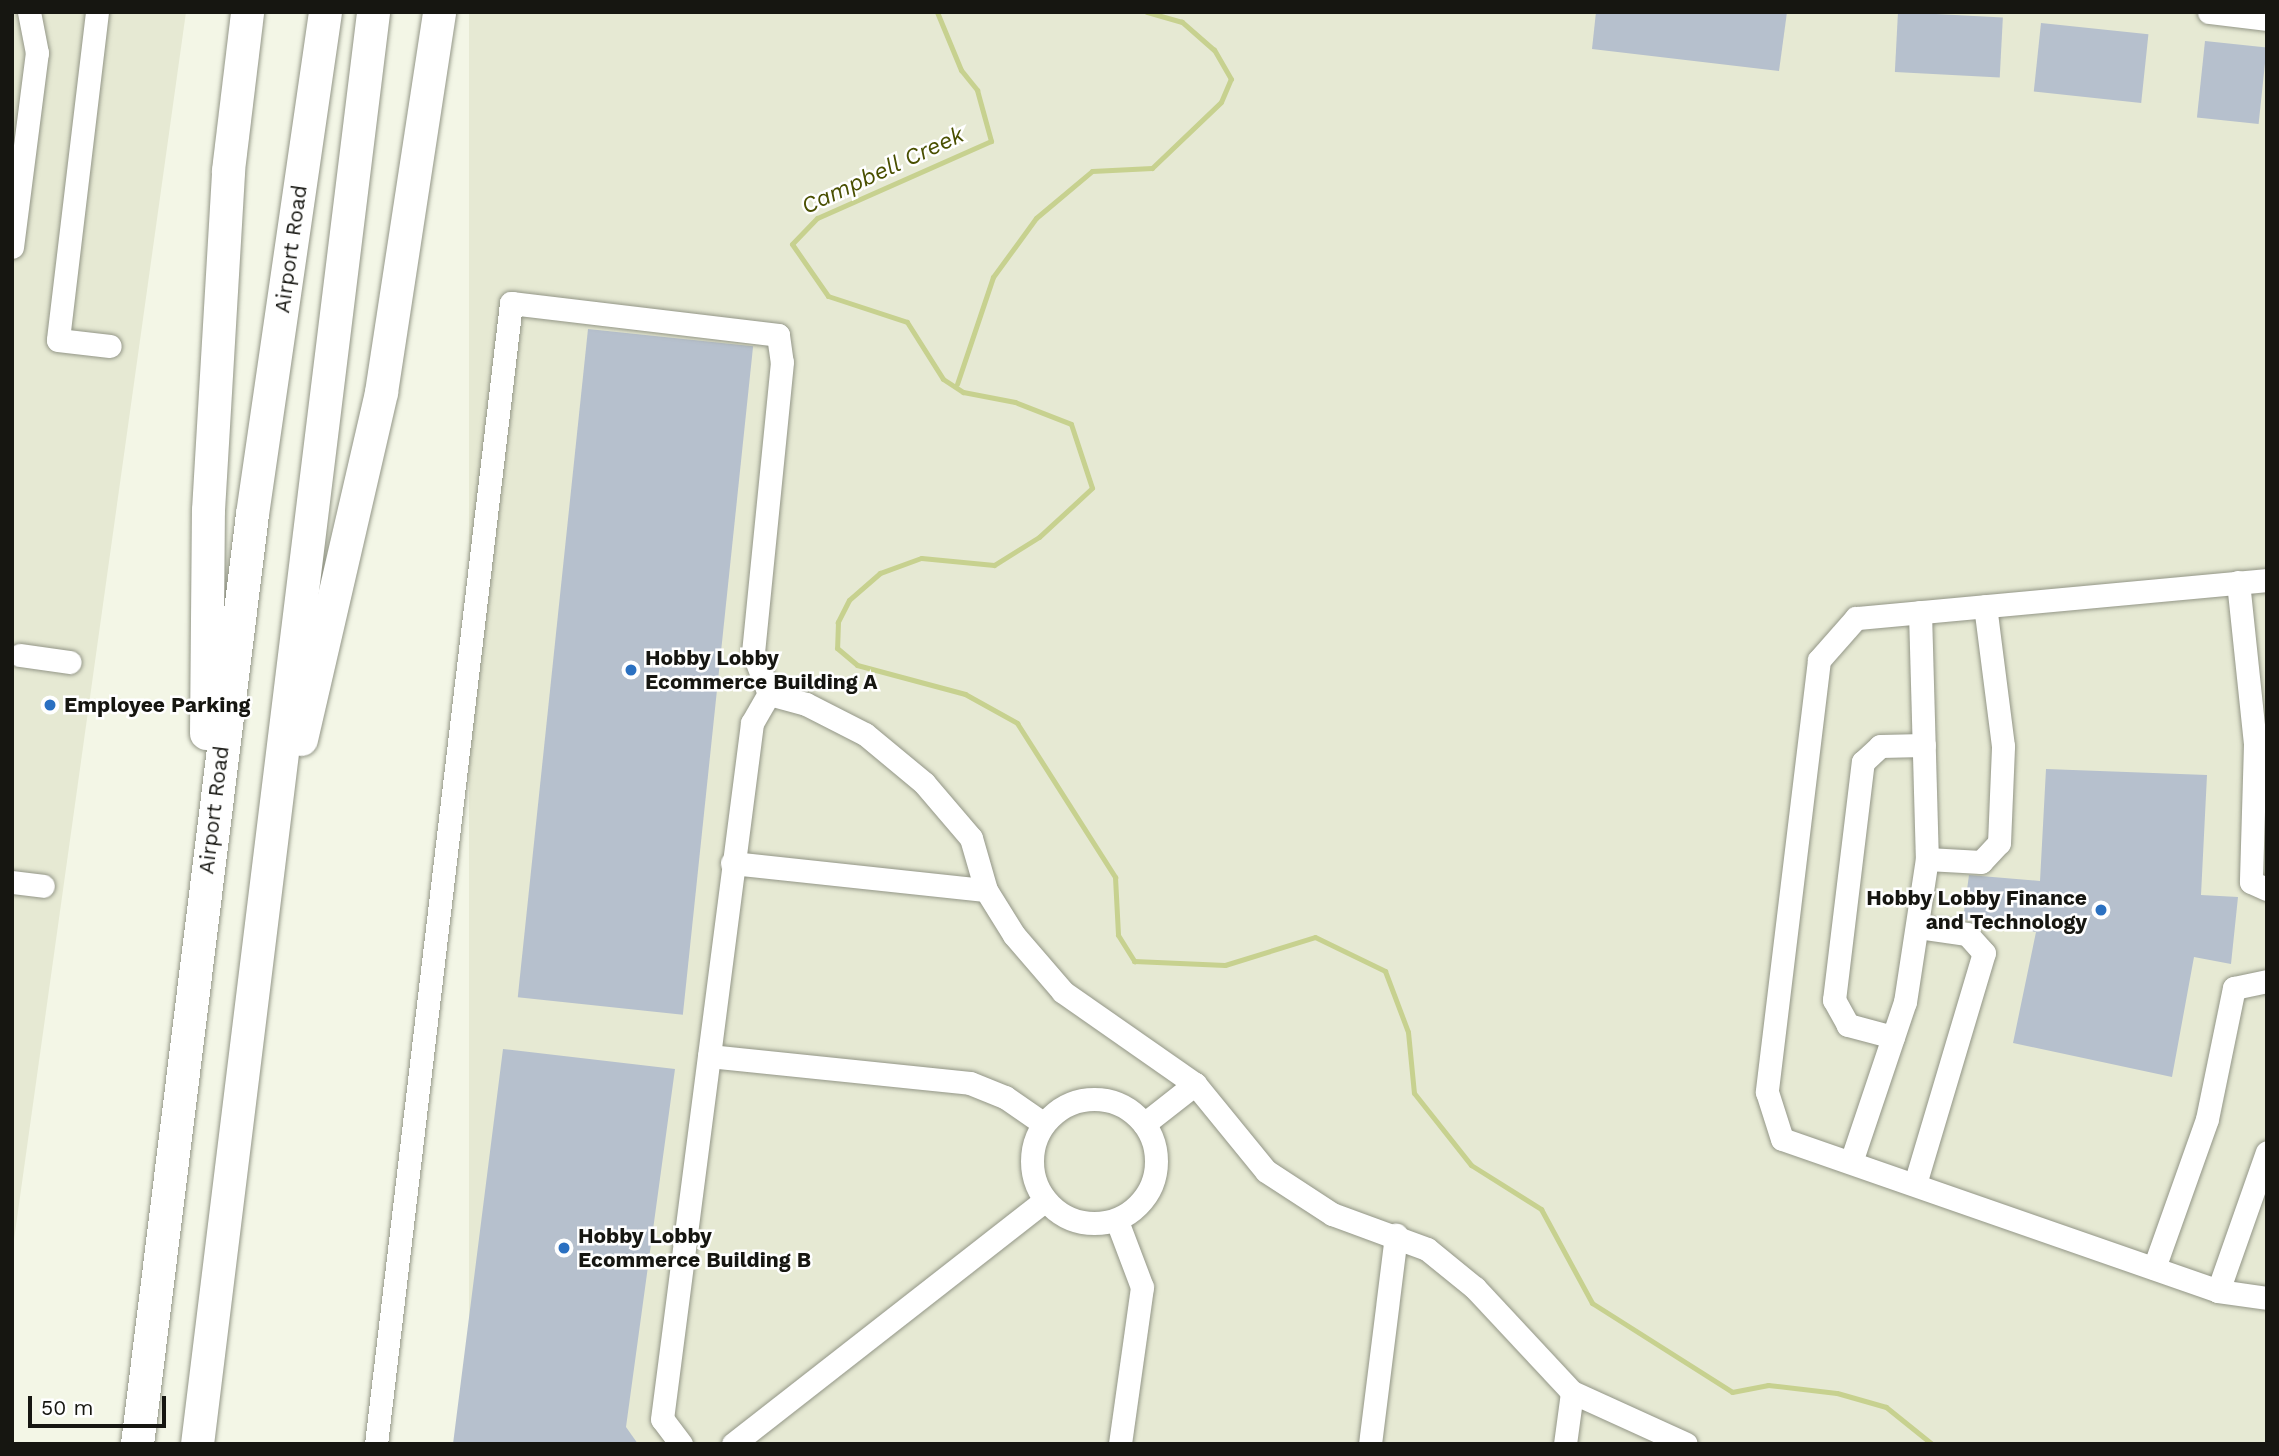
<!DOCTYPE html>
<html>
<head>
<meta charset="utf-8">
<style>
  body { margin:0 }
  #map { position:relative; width:2279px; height:1456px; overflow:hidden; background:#f3f6e6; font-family:"Work Sans",sans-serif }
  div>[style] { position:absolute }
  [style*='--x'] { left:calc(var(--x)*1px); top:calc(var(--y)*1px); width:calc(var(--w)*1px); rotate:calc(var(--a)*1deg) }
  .built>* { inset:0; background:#e6e9d3; transform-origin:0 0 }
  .stream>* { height:5px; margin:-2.5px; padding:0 2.5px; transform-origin:2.5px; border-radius:2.5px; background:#c7d18f }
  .building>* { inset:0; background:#b6c0cd; transform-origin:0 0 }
  .roads { filter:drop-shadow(0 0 2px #939687) drop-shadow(0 0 2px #939687) }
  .minor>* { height:23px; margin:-11.5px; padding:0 11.5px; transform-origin:11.5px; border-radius:11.5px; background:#fff }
  .minor>.ring { margin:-11.5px; padding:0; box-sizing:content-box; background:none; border:23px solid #fff; border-radius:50% }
  .highway>* { height:33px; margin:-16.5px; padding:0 16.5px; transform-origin:16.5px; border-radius:16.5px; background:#fff }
  .dots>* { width:19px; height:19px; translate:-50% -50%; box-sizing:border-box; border:4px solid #fff; border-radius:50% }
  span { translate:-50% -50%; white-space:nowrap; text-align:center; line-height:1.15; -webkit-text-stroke:5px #fff; paint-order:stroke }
  .street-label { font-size:21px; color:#161611 }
  .poi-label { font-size:21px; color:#161611; font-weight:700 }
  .left { translate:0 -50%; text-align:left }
  .right { translate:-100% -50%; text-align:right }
  .water-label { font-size:23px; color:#494f00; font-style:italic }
  .frame { position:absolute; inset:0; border:14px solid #161611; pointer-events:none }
  .scale { position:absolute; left:28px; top:1396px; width:138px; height:32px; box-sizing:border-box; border:4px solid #161611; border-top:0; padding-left:9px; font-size:21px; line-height:24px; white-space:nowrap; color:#161611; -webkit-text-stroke:5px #fff; paint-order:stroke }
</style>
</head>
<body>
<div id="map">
  <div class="built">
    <div style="clip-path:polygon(12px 12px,186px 12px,12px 1254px)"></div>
    <div style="left:469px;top:12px;width:1798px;height:1441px"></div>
  </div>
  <div class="stream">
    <div style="--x:937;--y:12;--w:63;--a:67.5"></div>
    <div style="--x:961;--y:70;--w:26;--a:51"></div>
    <div style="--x:977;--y:90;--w:53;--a:74.6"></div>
    <div style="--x:991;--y:141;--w:190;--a:156.1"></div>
    <div style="--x:817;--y:218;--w:36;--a:134"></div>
    <div style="--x:792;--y:244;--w:63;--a:55.3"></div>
    <div style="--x:828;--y:296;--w:83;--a:18.2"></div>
    <div style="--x:907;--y:322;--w:67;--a:57.7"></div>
    <div style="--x:943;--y:379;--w:24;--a:33"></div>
    <div style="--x:963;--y:392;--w:53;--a:10.9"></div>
    <div style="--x:1015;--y:402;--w:60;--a:21.4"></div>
    <div style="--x:1071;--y:424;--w:67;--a:71.8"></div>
    <div style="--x:1092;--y:488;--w:72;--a:137.2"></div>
    <div style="--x:1039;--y:537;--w:53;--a:148.1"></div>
    <div style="--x:994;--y:565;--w:73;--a:-174.5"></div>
    <div style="--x:921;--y:558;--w:44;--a:159.9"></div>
    <div style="--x:880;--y:573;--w:41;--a:138.9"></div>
    <div style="--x:849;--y:600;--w:25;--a:117"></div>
    <div style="--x:838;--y:622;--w:26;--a:92"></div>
    <div style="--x:837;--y:648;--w:26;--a:40"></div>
    <div style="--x:857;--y:665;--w:112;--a:15"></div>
    <div style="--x:965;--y:694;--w:60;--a:29.1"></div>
    <div style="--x:1017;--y:723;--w:183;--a:57.5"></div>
    <div style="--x:1115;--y:877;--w:58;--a:87"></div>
    <div style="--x:1118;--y:935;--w:31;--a:58"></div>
    <div style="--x:1134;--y:961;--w:91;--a:2.5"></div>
    <div style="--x:1225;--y:965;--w:94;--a:-17.3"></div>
    <div style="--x:1315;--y:937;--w:78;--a:25.9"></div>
    <div style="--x:1385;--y:971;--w:65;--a:69.3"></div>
    <div style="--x:1408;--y:1032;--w:61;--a:84.4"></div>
    <div style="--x:1414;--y:1093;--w:92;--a:51.6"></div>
    <div style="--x:1471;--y:1165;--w:83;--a:32.2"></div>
    <div style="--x:1541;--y:1209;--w:107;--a:61.5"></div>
    <div style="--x:1592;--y:1303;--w:166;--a:32.4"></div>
    <div style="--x:1732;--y:1392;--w:37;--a:-11"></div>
    <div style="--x:1768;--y:1385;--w:69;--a:6.6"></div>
    <div style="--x:1837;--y:1393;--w:51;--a:15.9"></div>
    <div style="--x:1886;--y:1407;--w:59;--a:38.8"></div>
    <div style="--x:957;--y:384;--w:113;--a:-71.4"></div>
    <div style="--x:993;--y:277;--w:73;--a:-53.9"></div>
    <div style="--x:1036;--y:218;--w:73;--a:-40"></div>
    <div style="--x:1092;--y:171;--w:60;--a:-2.9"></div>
    <div style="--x:1152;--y:168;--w:95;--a:-43.7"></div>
    <div style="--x:1221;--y:102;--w:25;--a:-67"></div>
    <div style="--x:1231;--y:79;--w:34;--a:-120"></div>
    <div style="--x:1214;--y:50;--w:43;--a:-138.8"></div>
    <div style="--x:1182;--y:22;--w:37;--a:-164"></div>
  </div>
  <div class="building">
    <div style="clip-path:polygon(1596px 12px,1787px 12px,1779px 71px,1592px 49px)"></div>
    <div style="left:1898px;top:12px;width:105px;height:60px;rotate:3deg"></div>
    <div style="left:2041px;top:23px;width:108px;height:69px;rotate:6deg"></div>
    <div style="left:2205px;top:41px;width:62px;height:77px;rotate:6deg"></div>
    <div style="left:588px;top:329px;width:166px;height:672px;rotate:6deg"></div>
    <div style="clip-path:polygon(2046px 769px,2207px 775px,2201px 895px,2238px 897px,2231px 964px,2194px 957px,2172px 1077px,2013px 1043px,2036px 932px,1963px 919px,1969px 875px,2040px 881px)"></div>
    <div style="clip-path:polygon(503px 1049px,675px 1069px,626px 1427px,638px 1444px,453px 1444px)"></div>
  </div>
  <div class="roads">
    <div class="minor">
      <div style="--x:97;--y:12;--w:330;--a:96.8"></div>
      <div style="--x:58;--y:340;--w:52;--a:6.6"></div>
      <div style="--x:2209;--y:12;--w:58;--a:6.9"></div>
      <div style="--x:12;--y:247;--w:196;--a:-82.7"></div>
      <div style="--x:37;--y:53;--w:42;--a:-101"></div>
      <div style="--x:2267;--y:580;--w:413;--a:174.7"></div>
      <div style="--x:1856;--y:618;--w:56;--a:131.4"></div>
      <div style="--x:1819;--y:660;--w:435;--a:96.9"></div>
      <div style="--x:1767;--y:1092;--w:49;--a:72.3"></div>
      <div style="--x:1782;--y:1139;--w:462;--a:19.2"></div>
      <div style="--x:2218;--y:1291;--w:49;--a:8.1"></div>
      <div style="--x:2238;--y:582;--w:163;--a:84"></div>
      <div style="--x:2255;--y:744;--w:138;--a:91.7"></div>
      <div style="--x:2251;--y:882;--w:17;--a:24"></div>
      <div style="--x:1920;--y:612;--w:247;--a:88.4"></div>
      <div style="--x:1927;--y:859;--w:54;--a:3.2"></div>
      <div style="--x:1981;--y:862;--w:26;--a:-47"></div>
      <div style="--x:1999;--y:843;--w:97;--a:-87.6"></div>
      <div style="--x:2003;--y:746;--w:141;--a:-97.3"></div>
      <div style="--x:20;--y:655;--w:50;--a:8"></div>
      <div style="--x:732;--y:863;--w:255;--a:6.1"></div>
      <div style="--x:12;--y:882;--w:31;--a:7"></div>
      <div style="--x:1893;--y:1037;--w:47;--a:-165.1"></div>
      <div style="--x:1848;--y:1025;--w:29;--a:-119"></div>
      <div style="--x:1834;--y:1000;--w:240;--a:-83.1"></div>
      <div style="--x:1863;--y:762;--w:23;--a:-43"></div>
      <div style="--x:1880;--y:746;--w:44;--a:-1.3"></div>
      <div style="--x:709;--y:1056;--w:262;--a:5.9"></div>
      <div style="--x:970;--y:1083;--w:38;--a:22"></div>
      <div style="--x:1005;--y:1097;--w:47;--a:34.7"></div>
      <div class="ring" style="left:1032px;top:1099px;width:101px;height:101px"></div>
      <div style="--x:1144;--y:1124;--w:65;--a:-38.1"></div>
      <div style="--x:1851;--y:1162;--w:169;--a:-71.4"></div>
      <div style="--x:1905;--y:1002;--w:145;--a:-81.3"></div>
      <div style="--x:1915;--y:1184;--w:241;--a:-73.4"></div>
      <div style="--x:1984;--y:953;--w:25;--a:-132"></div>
      <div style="--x:1967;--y:934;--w:49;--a:-171.9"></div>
      <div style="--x:1117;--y:1221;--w:71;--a:69.3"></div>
      <div style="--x:1142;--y:1287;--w:159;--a:98"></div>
      <div style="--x:2154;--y:1268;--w:158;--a:-70.4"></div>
      <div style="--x:2207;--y:1119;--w:134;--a:-78.4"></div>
      <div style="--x:2234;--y:988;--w:34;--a:-12"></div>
      <div style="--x:2218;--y:1291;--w:147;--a:-70.6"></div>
      <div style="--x:376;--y:1444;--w:1149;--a:-83.25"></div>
      <div style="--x:511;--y:303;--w:269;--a:6.8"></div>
      <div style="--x:778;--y:335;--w:27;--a:82"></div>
      <div style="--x:782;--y:362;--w:291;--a:95.7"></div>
      <div style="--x:753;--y:652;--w:45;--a:69.1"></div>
      <div style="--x:769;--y:694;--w:38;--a:15"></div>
      <div style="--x:806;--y:704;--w:66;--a:27"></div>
      <div style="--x:865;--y:734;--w:77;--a:39.7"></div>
      <div style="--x:924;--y:783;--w:72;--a:49.5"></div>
      <div style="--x:971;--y:838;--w:54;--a:73.9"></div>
      <div style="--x:986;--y:890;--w:53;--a:58.1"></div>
      <div style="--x:1014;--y:935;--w:75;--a:49.3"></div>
      <div style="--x:1063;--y:992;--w:161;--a:34.9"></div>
      <div style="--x:1195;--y:1084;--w:112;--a:50.8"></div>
      <div style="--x:1266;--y:1171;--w:79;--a:33.1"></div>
      <div style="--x:1332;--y:1214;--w:101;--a:20.2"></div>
      <div style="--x:1427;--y:1249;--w:62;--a:39.1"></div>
      <div style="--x:1475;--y:1288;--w:142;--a:47"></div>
      <div style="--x:1572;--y:1392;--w:125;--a:24.5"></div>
      <div style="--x:681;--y:1444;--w:31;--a:-127"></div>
      <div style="--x:662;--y:1419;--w:702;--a:-82.63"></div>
      <div style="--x:752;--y:723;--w:34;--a:-60"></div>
      <div style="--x:733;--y:1444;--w:396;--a:-38"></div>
      <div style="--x:1370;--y:1444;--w:211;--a:-82.9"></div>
      <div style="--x:1565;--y:1444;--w:52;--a:-82.3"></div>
    </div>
    <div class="highway">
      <div style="--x:206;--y:733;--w:223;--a:-89.5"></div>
      <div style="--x:208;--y:510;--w:341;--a:-86.6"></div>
      <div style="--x:228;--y:170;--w:159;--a:-83.1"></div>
      <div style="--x:301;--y:739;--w:356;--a:-77"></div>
      <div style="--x:381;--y:392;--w:384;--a:-81.3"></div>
      <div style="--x:137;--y:1444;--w:937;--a:-82.95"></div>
      <div style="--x:252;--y:514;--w:507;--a:-81.73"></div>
      <div style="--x:197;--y:1444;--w:1443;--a:-82.99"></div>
    </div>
  </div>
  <div class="dots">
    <div style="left:631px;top:670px;background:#2a70c1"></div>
    <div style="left:50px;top:705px;background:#2a70c1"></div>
    <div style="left:2101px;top:910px;background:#2a70c1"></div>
    <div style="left:564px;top:1248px;background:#2a70c1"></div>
  </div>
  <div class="street-label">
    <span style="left:291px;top:249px;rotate:-82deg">Airport Road</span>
    <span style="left:214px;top:810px;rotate:-83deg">Airport Road</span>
  </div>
  <div class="poi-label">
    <span class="left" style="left:645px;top:670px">Hobby Lobby<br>Ecommerce Building A</span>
    <span class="left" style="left:64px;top:705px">Employee Parking</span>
    <span class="right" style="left:2087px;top:910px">Hobby Lobby Finance<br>and Technology</span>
    <span class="left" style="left:578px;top:1248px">Hobby Lobby<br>Ecommerce Building B</span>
  </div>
  <div class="water-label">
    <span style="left:883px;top:171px;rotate:-25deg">Campbell Creek</span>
  </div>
  <div class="frame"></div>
  <div class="scale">50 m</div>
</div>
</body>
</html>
